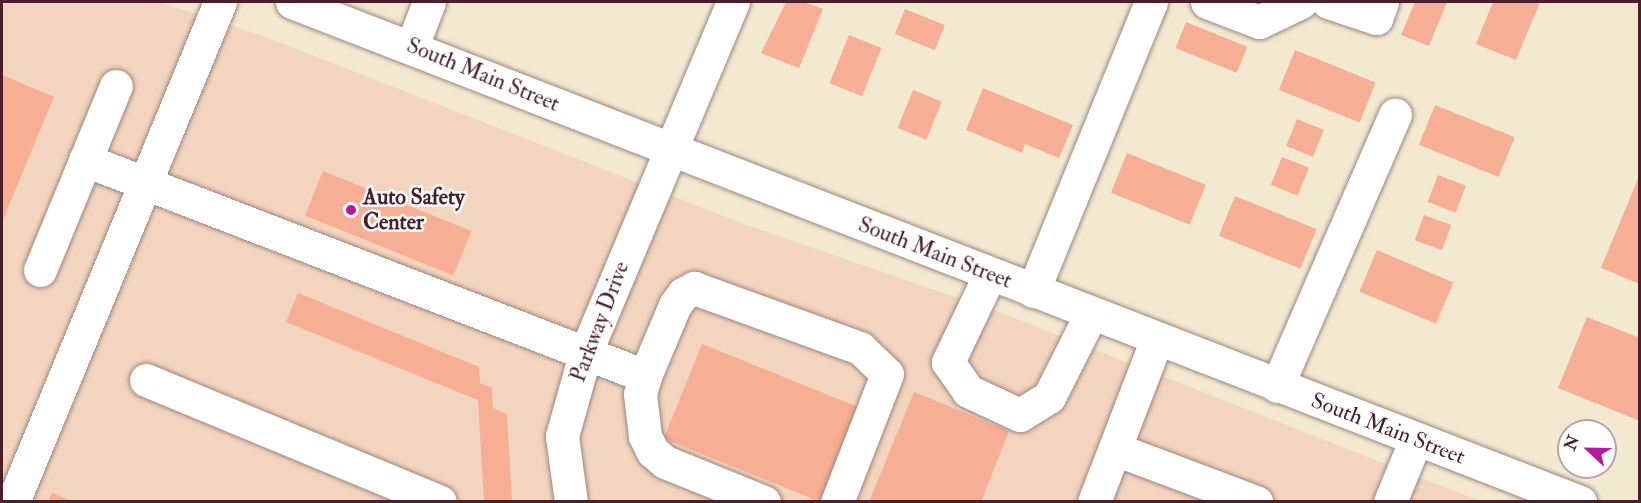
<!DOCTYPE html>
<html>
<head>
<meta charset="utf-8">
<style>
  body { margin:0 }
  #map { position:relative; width:1641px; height:503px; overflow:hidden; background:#f3e9d1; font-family:"IM FELL Double Pica",serif }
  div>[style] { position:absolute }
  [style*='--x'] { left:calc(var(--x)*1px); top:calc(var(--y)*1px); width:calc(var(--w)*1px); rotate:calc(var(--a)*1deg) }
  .built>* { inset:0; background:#f3d4be }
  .building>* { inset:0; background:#f6ae94; transform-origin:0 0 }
  .roads { filter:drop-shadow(0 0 2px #9e847e) drop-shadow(0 0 2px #9e847e) }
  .minor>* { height:33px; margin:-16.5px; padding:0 16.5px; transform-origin:16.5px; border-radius:16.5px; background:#fff }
  .major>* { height:33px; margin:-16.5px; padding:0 16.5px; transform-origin:16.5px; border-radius:16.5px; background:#fff }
  .dots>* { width:16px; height:16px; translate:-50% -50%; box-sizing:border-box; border:3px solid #fff; border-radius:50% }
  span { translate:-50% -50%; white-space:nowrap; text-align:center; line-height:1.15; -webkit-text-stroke:5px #fff; paint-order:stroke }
  .street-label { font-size:22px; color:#4a1f2b }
  .poi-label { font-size:22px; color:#4a1f2b; font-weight:700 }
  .left { translate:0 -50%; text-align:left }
  .frame { position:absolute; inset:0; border:3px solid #4a1f2b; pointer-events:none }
  .north { position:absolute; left:1557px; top:419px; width:60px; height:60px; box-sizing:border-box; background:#fff; border:2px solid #b7a5aa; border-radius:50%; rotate:292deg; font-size:16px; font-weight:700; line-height:24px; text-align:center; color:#4a1f2b }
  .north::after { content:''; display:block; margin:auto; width:21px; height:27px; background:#b5179e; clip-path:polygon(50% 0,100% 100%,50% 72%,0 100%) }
</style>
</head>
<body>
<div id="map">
  <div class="built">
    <div style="clip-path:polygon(2px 2px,160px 2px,266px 37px,744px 224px,1007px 315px,1480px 501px,2px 501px)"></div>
  </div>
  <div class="building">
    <div style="clip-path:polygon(786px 2px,804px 2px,823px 9px,799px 68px,761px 53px)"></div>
    <div style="clip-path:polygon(1415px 2px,1447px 2px,1429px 46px,1401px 35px)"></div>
    <div style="clip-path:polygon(1493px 2px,1540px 2px,1516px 60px,1476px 44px)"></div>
    <div style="left:905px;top:9px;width:43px;height:27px;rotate:22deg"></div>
    <div style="left:1186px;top:22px;width:66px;height:28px;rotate:22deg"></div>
    <div style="left:849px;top:35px;width:35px;height:52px;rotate:22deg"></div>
    <div style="left:1295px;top:50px;width:87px;height:43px;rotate:22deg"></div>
    <div style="clip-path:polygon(2px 75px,54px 97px,2px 222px)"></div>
    <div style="clip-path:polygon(983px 88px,1073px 125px,1059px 158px,1025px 144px,1022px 153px,966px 130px)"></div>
    <div style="left:913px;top:90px;width:31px;height:41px;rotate:22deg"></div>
    <div style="left:1435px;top:105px;width:86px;height:43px;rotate:22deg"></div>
    <div style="left:1297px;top:119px;width:29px;height:29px;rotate:22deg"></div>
    <div style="left:1127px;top:153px;width:85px;height:43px;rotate:22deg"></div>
    <div style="left:1282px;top:157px;width:29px;height:30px;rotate:22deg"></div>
    <div style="left:323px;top:171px;width:160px;height:48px;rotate:22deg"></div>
    <div style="clip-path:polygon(1640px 174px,1640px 284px,1601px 268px)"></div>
    <div style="left:1438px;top:175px;width:30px;height:29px;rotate:21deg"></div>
    <div style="left:1235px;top:196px;width:88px;height:43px;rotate:22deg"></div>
    <div style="left:1424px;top:215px;width:29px;height:27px;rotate:20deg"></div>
    <div style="left:1377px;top:250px;width:83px;height:45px;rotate:23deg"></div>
    <div style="clip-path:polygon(298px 293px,479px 367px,480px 383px,492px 388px,493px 408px,507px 414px,512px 502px,484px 502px,478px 400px,286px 322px)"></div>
    <div style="clip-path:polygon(1587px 317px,1640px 338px,1640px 421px,1558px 388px)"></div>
    <div style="left:702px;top:344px;width:168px;height:102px;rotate:22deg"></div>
    <div style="clip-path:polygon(914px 392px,1009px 431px,981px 502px,869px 502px)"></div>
    <div style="clip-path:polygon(52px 493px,72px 501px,72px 502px,48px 502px)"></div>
  </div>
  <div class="roads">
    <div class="minor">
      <div style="--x:1207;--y:2;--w:56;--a:21"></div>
      <div style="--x:1259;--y:22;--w:47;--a:-25.5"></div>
      <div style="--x:1328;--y:2;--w:51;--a:18.4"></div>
      <div style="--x:1376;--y:18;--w:17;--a:-69"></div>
      <div style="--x:412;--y:46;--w:47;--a:-68.9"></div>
      <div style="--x:85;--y:160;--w:600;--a:21.09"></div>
      <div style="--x:40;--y:270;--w:199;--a:-67.6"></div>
      <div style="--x:990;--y:274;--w:98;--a:115.5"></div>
      <div style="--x:948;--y:362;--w:35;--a:55"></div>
      <div style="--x:968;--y:391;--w:57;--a:24.8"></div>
      <div style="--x:1020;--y:415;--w:34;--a:-32"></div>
      <div style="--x:1049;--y:397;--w:93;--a:-63.2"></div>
      <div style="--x:1033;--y:291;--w:312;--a:-67.8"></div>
      <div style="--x:146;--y:380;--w:318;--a:22.5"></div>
      <div style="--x:1277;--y:386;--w:296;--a:-66.5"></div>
      <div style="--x:1115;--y:449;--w:151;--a:20.6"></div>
      <div style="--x:13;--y:502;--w:541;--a:-67.51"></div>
      <div style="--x:571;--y:502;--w:67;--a:-97.8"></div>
      <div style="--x:562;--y:436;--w:85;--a:-74.3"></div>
      <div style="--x:585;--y:354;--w:382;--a:-67.2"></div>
      <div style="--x:764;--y:502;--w:107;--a:-158"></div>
      <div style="--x:665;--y:462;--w:16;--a:-140"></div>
      <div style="--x:653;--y:452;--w:18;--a:-117"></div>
      <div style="--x:645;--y:436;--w:42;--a:-96.8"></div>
      <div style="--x:640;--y:394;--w:19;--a:-74"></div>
      <div style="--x:645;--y:376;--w:77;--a:-67.1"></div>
      <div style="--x:675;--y:305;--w:14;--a:-54"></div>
      <div style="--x:683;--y:294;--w:13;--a:-29"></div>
      <div style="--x:694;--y:288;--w:177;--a:19.9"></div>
      <div style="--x:860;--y:348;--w:37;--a:44"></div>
      <div style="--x:887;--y:374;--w:137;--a:111.3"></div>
      <div style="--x:1094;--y:502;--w:175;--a:-68.9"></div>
      <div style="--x:1390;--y:502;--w:68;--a:-67.6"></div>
    </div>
    <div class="major">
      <div style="--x:292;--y:2;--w:1382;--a:21.22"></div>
    </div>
  </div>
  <div class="dots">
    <div style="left:351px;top:210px;background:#b5179e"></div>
  </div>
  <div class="street-label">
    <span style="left:483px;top:75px;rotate:22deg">South Main Street</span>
    <span style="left:935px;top:253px;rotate:21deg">South Main Street</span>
    <span style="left:600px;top:322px;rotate:-69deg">Parkway Drive</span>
    <span style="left:1388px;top:429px;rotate:21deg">South Main Street</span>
  </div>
  <div class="poi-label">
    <span class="left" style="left:363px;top:210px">Auto Safety<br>Center</span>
  </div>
  <div class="frame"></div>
  <div class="north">N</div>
</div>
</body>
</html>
